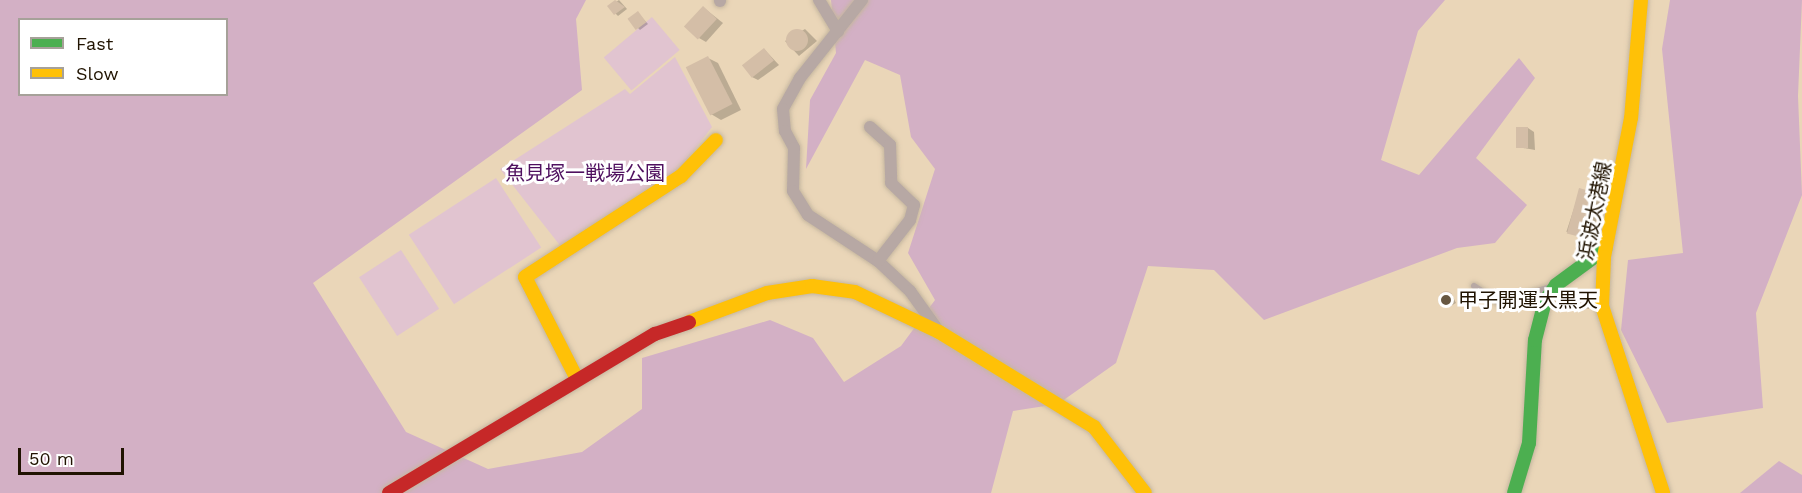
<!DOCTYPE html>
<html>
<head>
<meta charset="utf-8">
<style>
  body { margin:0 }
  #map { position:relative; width:1802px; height:493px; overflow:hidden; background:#ead6b8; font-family:"Work Sans","Noto Sans JP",sans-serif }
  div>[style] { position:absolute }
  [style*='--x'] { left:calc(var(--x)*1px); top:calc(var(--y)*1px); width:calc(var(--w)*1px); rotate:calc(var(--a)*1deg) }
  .green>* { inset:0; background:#e1c4d0; transform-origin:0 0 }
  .forest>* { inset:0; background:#d3b0c5 }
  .shadow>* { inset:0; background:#0003; transform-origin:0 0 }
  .building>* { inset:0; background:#d4bea7; transform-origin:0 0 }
  .round { border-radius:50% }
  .roads { filter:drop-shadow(0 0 2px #c5b69f) drop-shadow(0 0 2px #c5b69f) }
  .lane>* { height:6px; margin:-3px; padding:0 3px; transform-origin:3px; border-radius:3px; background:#b7a8a4 }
  .street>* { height:12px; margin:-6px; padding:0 6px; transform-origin:6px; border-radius:6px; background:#b7a8a4 }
  .fast>* { height:14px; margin:-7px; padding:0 7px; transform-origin:7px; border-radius:7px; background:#4caf50 }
  .slow>* { height:14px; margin:-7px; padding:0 7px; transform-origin:7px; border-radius:7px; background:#ffc107 }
  .jam>* { height:14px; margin:-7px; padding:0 7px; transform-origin:7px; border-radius:7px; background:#c62828 }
  .dots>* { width:16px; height:16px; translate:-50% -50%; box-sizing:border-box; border:3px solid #fff; border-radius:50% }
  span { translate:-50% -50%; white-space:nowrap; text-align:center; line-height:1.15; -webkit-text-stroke:6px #fff; paint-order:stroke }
  .park-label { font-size:20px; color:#4f105f }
  .street-label { font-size:20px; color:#201301 }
  .poi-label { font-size:20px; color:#201301 }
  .left { translate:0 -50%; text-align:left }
  .legend { position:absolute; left:18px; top:18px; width:210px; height:78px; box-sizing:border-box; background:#fff; border:2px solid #a6a199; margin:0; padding:8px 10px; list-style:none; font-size:18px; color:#201301 }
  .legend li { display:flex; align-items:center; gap:12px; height:30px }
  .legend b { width:30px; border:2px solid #a6a199 }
  .scale { position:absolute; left:18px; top:448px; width:106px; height:27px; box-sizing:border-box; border:3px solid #201301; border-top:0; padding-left:8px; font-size:18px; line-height:21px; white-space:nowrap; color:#201301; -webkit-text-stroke:4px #fff; paint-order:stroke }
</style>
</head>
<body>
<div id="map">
  <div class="green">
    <div style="left:652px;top:17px;width:43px;height:63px;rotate:50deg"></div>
    <div style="clip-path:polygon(675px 57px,712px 127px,678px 171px,562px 248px,500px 169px,625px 89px,630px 94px)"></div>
    <div style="left:496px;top:178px;width:83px;height:104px;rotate:57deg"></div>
    <div style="left:401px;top:250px;width:70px;height:50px;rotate:57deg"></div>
  </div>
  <div class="forest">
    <div style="clip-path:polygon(evenodd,0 0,586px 0,576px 19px,582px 90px,313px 283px,406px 432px,488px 469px,582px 452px,642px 409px,642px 358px,770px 320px,813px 338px,844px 382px,901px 346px,935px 300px,908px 253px,935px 169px,911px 137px,900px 75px,865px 60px,806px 169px,810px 100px,836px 53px,831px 0,1445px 0,1418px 31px,1381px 160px,1419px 175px,1519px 58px,1535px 78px,1476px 158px,1527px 205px,1495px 243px,1457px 248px,1264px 320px,1214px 270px,1148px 266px,1116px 363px,1058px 404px,1013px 411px,991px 493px,0 493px,0 0,20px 20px,226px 20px,226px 94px,20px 94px,20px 20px)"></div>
    <div style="clip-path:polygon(1670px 0,1802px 0,1798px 96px,1802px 195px,1756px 313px,1763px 408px,1667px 423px,1621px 330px,1628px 260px,1683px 253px,1662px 49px)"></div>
    <div style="clip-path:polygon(1779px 461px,1802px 475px,1802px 493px,1740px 493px)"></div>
  </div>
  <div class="shadow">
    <div style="clip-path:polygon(619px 0,627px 9px,618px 16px,609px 7px)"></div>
    <div style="clip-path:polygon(704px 8px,723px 23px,706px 42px,699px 38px)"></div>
    <div style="clip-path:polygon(638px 13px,648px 24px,640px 30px,638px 28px)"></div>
    <div style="clip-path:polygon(805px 29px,817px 41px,799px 56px,785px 41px)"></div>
    <div style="clip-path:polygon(764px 49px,779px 65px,758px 80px,752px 77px)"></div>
    <div style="clip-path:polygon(708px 58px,718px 63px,741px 110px,721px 120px,711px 114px,688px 68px)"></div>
    <div style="clip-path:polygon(1528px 128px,1534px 132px,1535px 150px,1518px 147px,1518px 129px)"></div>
    <div style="left:1580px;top:190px;width:25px;height:44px;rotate:18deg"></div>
    <div style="clip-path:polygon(1451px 293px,1456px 303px,1449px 307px,1439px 296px)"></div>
    <div style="clip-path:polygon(1588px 298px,1589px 309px,1561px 302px)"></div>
  </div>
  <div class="building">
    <div style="clip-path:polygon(615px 0,625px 7px,614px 15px,607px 6px)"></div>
    <div style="left:703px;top:6px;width:19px;height:28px;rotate:43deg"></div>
    <div style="left:638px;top:11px;width:14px;height:13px;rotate:54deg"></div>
    <div class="round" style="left:786px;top:29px;width:22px;height:22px"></div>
    <div style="left:764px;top:48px;width:16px;height:28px;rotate:52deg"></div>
    <div style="left:708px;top:56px;width:54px;height:25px;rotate:63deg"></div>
    <div style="left:1516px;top:127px;width:12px;height:21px"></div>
    <div style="left:1579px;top:188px;width:20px;height:47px;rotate:15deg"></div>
    <div class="round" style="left:1439px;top:291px;width:14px;height:14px"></div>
    <div style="left:1561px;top:292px;width:27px;height:11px;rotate:10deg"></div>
  </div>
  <div class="roads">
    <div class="lane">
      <div style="--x:1474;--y:286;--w:31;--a:33"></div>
      <div style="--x:1500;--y:303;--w:52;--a:-17.7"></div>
    </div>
    <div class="street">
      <div style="--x:720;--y:0;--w:1;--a:90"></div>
      <div style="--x:819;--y:0;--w:37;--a:59"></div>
      <div style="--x:862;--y:0;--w:100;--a:128.5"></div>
      <div style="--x:800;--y:78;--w:35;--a:119"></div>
      <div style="--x:783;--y:109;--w:22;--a:85"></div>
      <div style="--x:785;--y:131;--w:19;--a:62"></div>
      <div style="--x:794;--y:148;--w:43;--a:91.3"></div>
      <div style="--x:793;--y:191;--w:28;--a:58"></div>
      <div style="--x:808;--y:215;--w:84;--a:33.3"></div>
      <div style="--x:878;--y:261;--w:44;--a:43.2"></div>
      <div style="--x:910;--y:291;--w:47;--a:54.6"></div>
      <div style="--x:870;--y:127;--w:27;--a:42"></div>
      <div style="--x:890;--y:145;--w:38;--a:88"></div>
      <div style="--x:891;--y:183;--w:32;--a:44"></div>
      <div style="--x:914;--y:205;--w:16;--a:105"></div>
      <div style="--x:910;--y:220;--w:52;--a:128"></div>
    </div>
    <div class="fast">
      <div style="--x:1514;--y:493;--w:52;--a:-73.3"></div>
      <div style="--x:1529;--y:443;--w:103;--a:-86.7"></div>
      <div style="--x:1535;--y:340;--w:40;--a:-75.6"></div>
      <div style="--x:1545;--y:301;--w:19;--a:-55"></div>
      <div style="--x:1556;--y:285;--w:61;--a:-36.3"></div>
    </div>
    <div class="slow">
      <div style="--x:1641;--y:0;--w:118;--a:94.8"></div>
      <div style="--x:1631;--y:118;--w:142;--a:101"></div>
      <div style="--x:1604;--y:257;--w:49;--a:92.3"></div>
      <div style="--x:1602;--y:306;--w:197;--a:71.9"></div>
      <div style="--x:689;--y:322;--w:83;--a:-20.4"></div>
      <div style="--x:767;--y:293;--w:46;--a:-8.8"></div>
      <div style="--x:812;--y:286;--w:43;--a:7.9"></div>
      <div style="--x:855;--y:292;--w:93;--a:25.5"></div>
      <div style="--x:939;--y:332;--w:182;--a:31.5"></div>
      <div style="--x:1094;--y:427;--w:83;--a:52.3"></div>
      <div style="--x:576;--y:377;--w:112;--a:-117"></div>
      <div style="--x:525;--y:277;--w:186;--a:-32.9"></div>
      <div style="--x:681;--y:176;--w:50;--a:-45.8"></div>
    </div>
    <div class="jam">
      <div style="--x:389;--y:493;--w:310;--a:-30.9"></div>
      <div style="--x:655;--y:334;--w:36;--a:-19"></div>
    </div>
  </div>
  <div class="dots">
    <div style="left:1446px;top:300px;background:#675741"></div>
  </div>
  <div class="park-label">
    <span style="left:585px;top:173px">魚見塚一戦場公園</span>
  </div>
  <div class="street-label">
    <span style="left:1595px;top:211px;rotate:-79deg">浜波太港線</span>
  </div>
  <div class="poi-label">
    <span class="left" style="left:1458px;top:300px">甲子開運大黒天</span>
  </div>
  <ul class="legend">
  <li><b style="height:8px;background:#4caf50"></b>Fast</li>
  <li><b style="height:8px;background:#ffc107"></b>Slow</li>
  </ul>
  <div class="scale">50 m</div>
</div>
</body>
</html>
